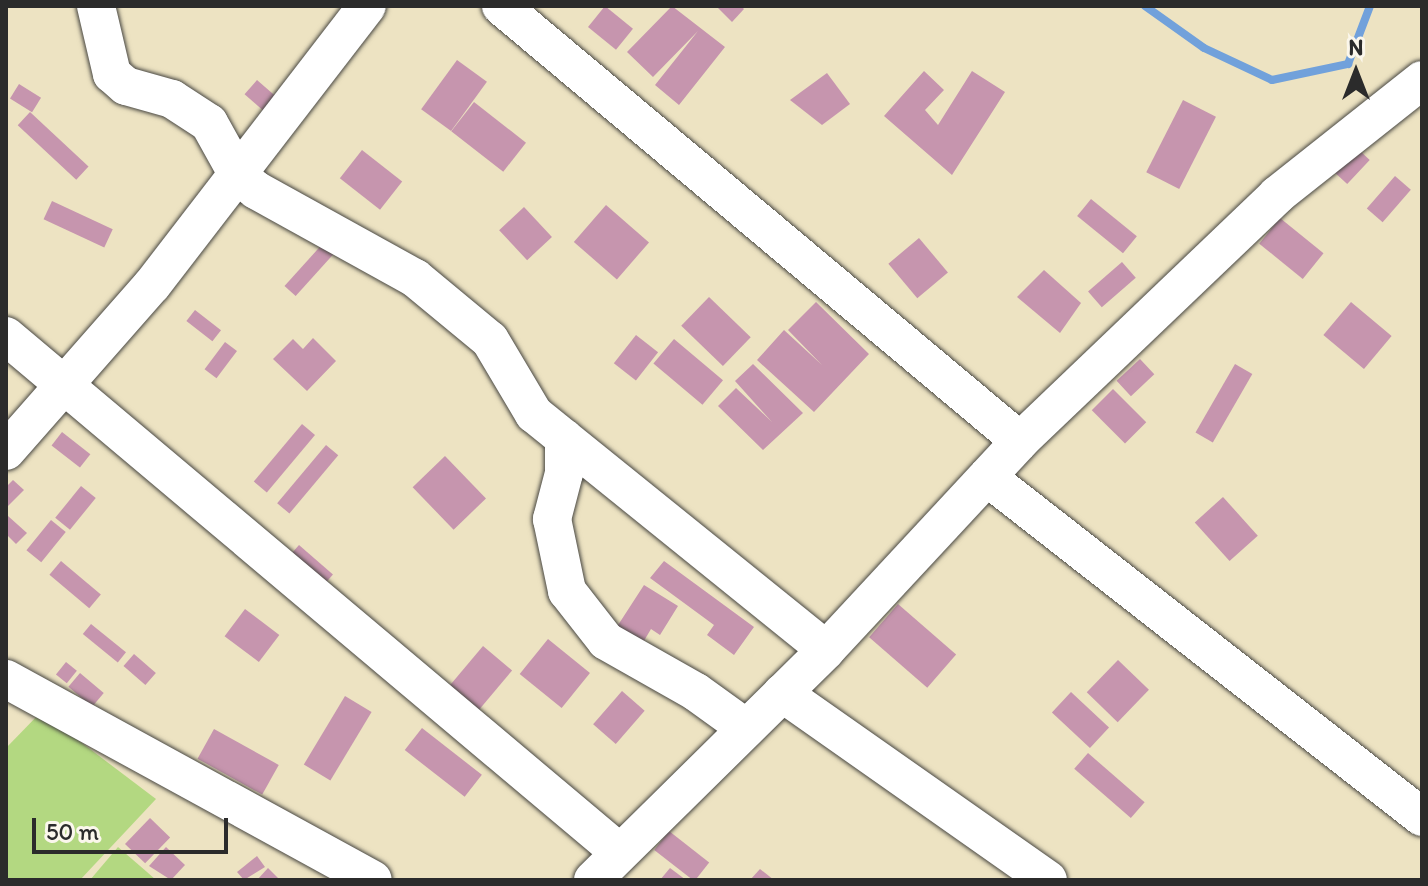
<!DOCTYPE html>
<html>
<head>
<meta charset="utf-8">
<style>
  body { margin:0 }
  #map { position:relative; width:1428px; height:886px; overflow:hidden; background:#ede3c2; font-family:Itim,sans-serif }
  div>[style] { position:absolute }
  [style*='--x'] { left:calc(var(--x)*1px); top:calc(var(--y)*1px); width:calc(var(--w)*1px); rotate:calc(var(--a)*1deg) }
  .green>* { inset:0; background:#b3d881 }
  .stream>* { height:8px; margin:-4px; padding:0 4px; transform-origin:4px; border-radius:4px; background:#71a1db }
  .building>* { inset:0; background:#c695ae; transform-origin:0 0 }
  .roads { filter:drop-shadow(0 0 2px #484742) drop-shadow(0 0 2px #484742) }
  .minor>* { height:38px; margin:-19px; padding:0 19px; transform-origin:19px; border-radius:19px; background:#fff }
  span { translate:-50% -50%; white-space:nowrap; text-align:center; line-height:1.15; -webkit-text-stroke:6px #fbf7ec; paint-order:stroke }
  .frame { position:absolute; inset:0; border:8px solid #2b2b2b; pointer-events:none }
  .north { position:absolute; left:1316px; top:32px; width:80px; height:80px; -webkit-text-stroke:6px #fbf7ec; paint-order:stroke; rotate:0deg; font-size:22px; font-weight:700; line-height:32px; text-align:center; color:#2b2b2b }
  .north::after { content:''; display:block; margin:auto; width:28px; height:36px; background:#2b2b2b; clip-path:polygon(50% 0,100% 100%,50% 72%,0 100%) }
  .scale { position:absolute; left:32px; top:818px; width:196px; height:36px; box-sizing:border-box; border:4px solid #2b2b2b; border-top:0; padding-left:10px; font-size:24px; line-height:28px; white-space:nowrap; color:#2b2b2b; -webkit-text-stroke:6px #fbf7ec; paint-order:stroke }
</style>
</head>
<body>
<div id="map">
  <div class="green">
    <div style="clip-path:polygon(41px 712px,156px 799px,80px 880px,6px 880px,6px 748px)"></div>
    <div style="clip-path:polygon(118px 847px,147px 872px,156px 880px,90px 880px)"></div>
  </div>
  <div class="stream">
    <div style="--x:1145;--y:6;--w:72;--a:35.4"></div>
    <div style="--x:1204;--y:48;--w:75;--a:25.2"></div>
    <div style="--x:1272;--y:80;--w:78;--a:-11.9"></div>
    <div style="--x:1348;--y:64;--w:62;--a:-69.2"></div>
  </div>
  <div class="building">
    <div style="left:605px;top:6px;width:36px;height:27px;rotate:39deg"></div>
    <div style="clip-path:polygon(672px 6px,725px 47px,679px 105px,655px 85px,698px 31px,653px 77px,627px 52px)"></div>
    <div style="clip-path:polygon(716px 6px,741px 6px,744px 9px,732px 22px)"></div>
    <div style="left:457px;top:60px;width:37px;height:61px;rotate:36deg"></div>
    <div style="clip-path:polygon(924px 71px,944px 90px,925px 110px,938px 125px,972px 71px,1005px 92px,952px 175px,884px 116px)"></div>
    <div style="clip-path:polygon(827px 73px,850px 104px,822px 125px,790px 100px)"></div>
    <div style="left:257px;top:80px;width:32px;height:19px;rotate:41deg"></div>
    <div style="left:19px;top:84px;width:26px;height:17px;rotate:32deg"></div>
    <div style="left:1183px;top:100px;width:37px;height:81px;rotate:27deg"></div>
    <div style="left:474px;top:102px;width:66px;height:37px;rotate:38deg"></div>
    <div style="left:30px;top:112px;width:80px;height:18px;rotate:43deg"></div>
    <div style="left:1358px;top:149px;width:16px;height:33px;rotate:43deg"></div>
    <div style="left:362px;top:150px;width:51px;height:36px;rotate:38deg"></div>
    <div style="left:1395px;top:176px;width:21px;height:43px;rotate:41deg"></div>
    <div style="left:1091px;top:199px;width:59px;height:22px;rotate:39deg"></div>
    <div style="left:52px;top:201px;width:67px;height:20px;rotate:25deg"></div>
    <div style="left:606px;top:205px;width:57px;height:49px;rotate:41deg"></div>
    <div style="left:524px;top:207px;width:41px;height:34px;rotate:47deg"></div>
    <div style="left:1280px;top:218px;width:56px;height:33px;rotate:39deg"></div>
    <div style="left:919px;top:238px;width:45px;height:40px;rotate:50deg"></div>
    <div style="left:326px;top:240px;width:15px;height:62px;rotate:42deg"></div>
    <div style="left:1122px;top:262px;width:21px;height:45px;rotate:49deg"></div>
    <div style="clip-path:polygon(1044px 270px,1081px 303px,1060px 333px,1017px 297px)"></div>
    <div style="left:709px;top:297px;width:58px;height:40px;rotate:44deg"></div>
    <div style="clip-path:polygon(816px 302px,869px 354px,814px 412px,757px 360px,784px 330px,822px 365px,788px 330px)"></div>
    <div style="left:1351px;top:302px;width:53px;height:43px;rotate:40deg"></div>
    <div style="left:195px;top:310px;width:33px;height:14px;rotate:38deg"></div>
    <div style="left:636px;top:335px;width:28px;height:36px;rotate:38deg"></div>
    <div style="clip-path:polygon(313px 338px,336px 361px,307px 391px,273px 359px,293px 339px,303px 349px)"></div>
    <div style="left:674px;top:339px;width:64px;height:32px;rotate:40deg"></div>
    <div style="left:225px;top:342px;width:15px;height:34px;rotate:37deg"></div>
    <div style="left:1140px;top:359px;width:21px;height:32px;rotate:47deg"></div>
    <div style="clip-path:polygon(753px 364px,803px 413px,763px 450px,718px 406px,736px 388px,772px 422px,735px 381px)"></div>
    <div style="left:1235px;top:364px;width:20px;height:79px;rotate:30deg"></div>
    <div style="left:1113px;top:389px;width:47px;height:30px;rotate:45deg"></div>
    <div style="left:302px;top:424px;width:17px;height:75px;rotate:40deg"></div>
    <div style="left:62px;top:432px;width:36px;height:17px;rotate:38deg"></div>
    <div style="left:326px;top:445px;width:16px;height:76px;rotate:40deg"></div>
    <div style="left:445px;top:456px;width:59px;height:45px;rotate:46deg"></div>
    <div style="clip-path:polygon(13px 480px,24px 490px,6px 508px,6px 487px)"></div>
    <div style="left:81px;top:486px;width:19px;height:41px;rotate:39deg"></div>
    <div style="left:1223px;top:497px;width:52px;height:38px;rotate:48deg"></div>
    <div style="clip-path:polygon(8px 516px,27px 533px,16px 544px,6px 534px)"></div>
    <div style="left:51px;top:520px;width:19px;height:39px;rotate:39deg"></div>
    <div style="left:299px;top:545px;width:45px;height:20px;rotate:41deg"></div>
    <div style="left:61px;top:561px;width:52px;height:18px;rotate:40deg"></div>
    <div style="clip-path:polygon(664px 561px,754px 627px,734px 655px,707px 635px,714px 625px,650px 578px)"></div>
    <div style="clip-path:polygon(644px 585px,678px 606px,660px 635px,651px 629px,635px 656px,609px 639px)"></div>
    <div style="left:898px;top:604px;width:77px;height:44px;rotate:41deg"></div>
    <div style="left:245px;top:609px;width:43px;height:34px;rotate:37deg"></div>
    <div style="left:91px;top:624px;width:45px;height:13px;rotate:39deg"></div>
    <div style="left:548px;top:639px;width:54px;height:45px;rotate:39deg"></div>
    <div style="left:483px;top:646px;width:38px;height:54px;rotate:40deg"></div>
    <div style="left:134px;top:654px;width:29px;height:16px;rotate:41deg"></div>
    <div style="left:1118px;top:660px;width:43px;height:45px;rotate:44deg"></div>
    <div style="left:66px;top:662px;width:14px;height:16px;rotate:39deg"></div>
    <div style="left:80px;top:673px;width:31px;height:18px;rotate:40deg"></div>
    <div style="left:622px;top:691px;width:30px;height:44px;rotate:41deg"></div>
    <div style="left:1071px;top:692px;width:52px;height:28px;rotate:43deg"></div>
    <div style="left:345px;top:696px;width:31px;height:80px;rotate:31deg"></div>
    <div style="left:422px;top:728px;width:76px;height:28px;rotate:38deg"></div>
    <div style="left:214px;top:729px;width:74px;height:34px;rotate:29deg"></div>
    <div style="left:1088px;top:753px;width:75px;height:21px;rotate:41deg"></div>
    <div style="left:150px;top:818px;width:28px;height:36px;rotate:44deg"></div>
    <div style="left:669px;top:831px;width:51px;height:24px;rotate:38deg"></div>
    <div style="clip-path:polygon(166px 847px,185px 865px,171px 880px,149px 866px)"></div>
    <div style="clip-path:polygon(257px 856px,265px 867px,244px 880px,237px 872px)"></div>
    <div style="clip-path:polygon(268px 868px,280px 880px,257px 880px)"></div>
    <div style="clip-path:polygon(670px 868px,686px 880px,660px 880px)"></div>
    <div style="clip-path:polygon(760px 869px,774px 880px,750px 880px)"></div>
  </div>
  <div class="roads">
    <div class="minor">
      <div style="--x:96;--y:6;--w:70;--a:76.8"></div>
      <div style="--x:112;--y:74;--w:18;--a:41"></div>
      <div style="--x:126;--y:86;--w:48;--a:15.8"></div>
      <div style="--x:172;--y:99;--w:44;--a:33"></div>
      <div style="--x:209;--y:123;--w:60;--a:60.9"></div>
      <div style="--x:238;--y:175;--w:23;--a:40"></div>
      <div style="--x:256;--y:190;--w:182;--a:29"></div>
      <div style="--x:415;--y:278;--w:97;--a:39.6"></div>
      <div style="--x:490;--y:340;--w:86;--a:59.3"></div>
      <div style="--x:534;--y:414;--w:375;--a:38.9"></div>
      <div style="--x:501;--y:6;--w:677;--a:39.97"></div>
      <div style="--x:6;--y:336;--w:801;--a:40.09"></div>
      <div style="--x:564;--y:438;--w:35;--a:90"></div>
      <div style="--x:564;--y:473;--w:48;--a:104.6"></div>
      <div style="--x:552;--y:519;--w:74;--a:78.2"></div>
      <div style="--x:567;--y:591;--w:63;--a:52"></div>
      <div style="--x:606;--y:641;--w:103;--a:29.5"></div>
      <div style="--x:696;--y:692;--w:62;--a:35.8"></div>
      <div style="--x:6;--y:451;--w:221;--a:-48.7"></div>
      <div style="--x:152;--y:285;--w:352;--a:-52.4"></div>
      <div style="--x:987;--y:477;--w:552;--a:38.01"></div>
      <div style="--x:6;--y:679;--w:418;--a:28.7"></div>
      <div style="--x:782;--y:693;--w:325;--a:35.1"></div>
      <div style="--x:593;--y:880;--w:327;--a:-44.6"></div>
      <div style="--x:826;--y:650;--w:285;--a:-47.1"></div>
      <div style="--x:1020;--y:441;--w:356;--a:-43.7"></div>
      <div style="--x:1277;--y:195;--w:185;--a:-38.4"></div>
    </div>
  </div>
  <div class="frame"></div>
  <div class="north">N</div>
  <div class="scale">50 m</div>
</div>
</body>
</html>
